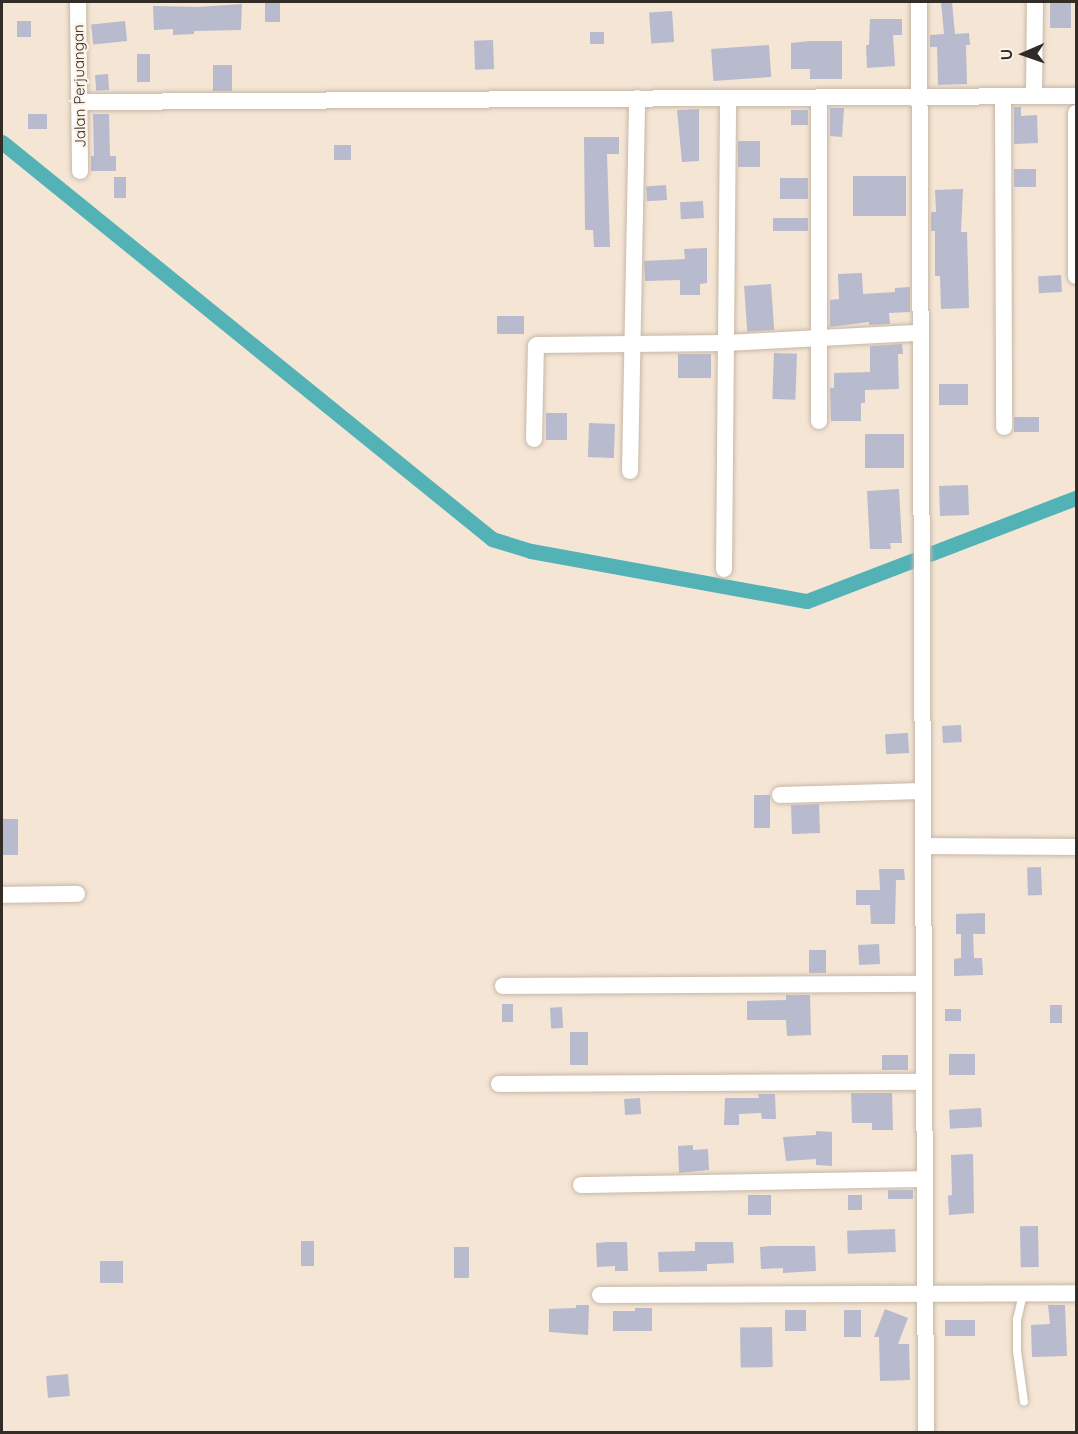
<!DOCTYPE html>
<html>
<head>
<meta charset="utf-8">
<style>
  body { margin:0 }
  #map { position:relative; width:1078px; height:1434px; overflow:hidden; background:#f5e5d4; font-family:Quicksand,sans-serif }
  div>[style] { position:absolute }
  [style*='--x'] { left:calc(var(--x)*1px); top:calc(var(--y)*1px); width:calc(var(--w)*1px); rotate:calc(var(--a)*1deg) }
  .canal>* { height:15px; margin:-7.5px; padding:0 7.5px; transform-origin:7.5px; border-radius:7.5px; background:#52b2b6 }
  .building>* { inset:0; background:#b8bace; transform-origin:0 0 }
  .roads { filter:drop-shadow(0 0 2px #c6b7a7) drop-shadow(0 0 2px #c6b7a7) }
  .lane>* { height:8px; margin:-4px; padding:0 4px; transform-origin:4px; border-radius:4px; background:#fff }
  .street>* { height:16px; margin:-8px; padding:0 8px; transform-origin:8px; border-radius:8px; background:#fff }
  span { translate:-50% -50%; white-space:nowrap; text-align:center; line-height:1.15; -webkit-text-stroke:4.5px #fdf3e9; paint-order:stroke }
  .street-label { font-size:15px; color:#322c26 }
  .frame { position:absolute; inset:0; border:3px solid #322c26; pointer-events:none }
  .north { position:absolute; left:994px; top:24px; width:60px; height:60px; -webkit-text-stroke:4px #fdf3e9; paint-order:stroke; rotate:268deg; font-size:16px; font-weight:700; line-height:24px; text-align:center; color:#322c26 }
  .north::after { content:''; display:block; margin:auto; width:21px; height:27px; background:#322c26; clip-path:polygon(50% 0,100% 100%,50% 72%,0 100%) }
</style>
</head>
<body>
<div id="map">
  <div class="canal">
    <div style="--x:2;--y:142;--w:631;--a:39.01"></div>
    <div style="--x:492;--y:539;--w:41;--a:17.1"></div>
    <div style="--x:531;--y:551;--w:280;--a:10.3"></div>
    <div style="--x:807;--y:601;--w:288;--a:-21"></div>
  </div>
  <div class="building">
    <div style="clip-path:polygon(941px 2px,952px 2px,955px 34px,969px 33px,970px 45px,966px 45px,967px 84px,938px 85px,937px 47px,930px 47px,930px 35px,944px 34px)"></div>
    <div style="left:1050px;top:2px;width:21px;height:26px"></div>
    <div style="left:280px;top:3px;width:19px;height:15px;rotate:90deg"></div>
    <div style="clip-path:polygon(242px 4px,241px 30px,194px 31px,194px 34px,173px 35px,173px 29px,154px 30px,153px 6px,198px 7px)"></div>
    <div style="left:672px;top:11px;width:31px;height:23px;rotate:86deg"></div>
    <div style="clip-path:polygon(870px 19px,902px 19px,902px 35px,893px 35px,895px 66px,867px 68px,866px 45px,869px 45px)"></div>
    <div style="left:17px;top:21px;width:14px;height:16px"></div>
    <div style="left:125px;top:21px;width:20px;height:34px;rotate:84deg"></div>
    <div style="left:590px;top:32px;width:14px;height:12px"></div>
    <div style="left:493px;top:40px;width:29px;height:19px;rotate:88deg"></div>
    <div style="clip-path:polygon(810px 41px,842px 41px,842px 79px,810px 79px,810px 69px,791px 69px,791px 43px)"></div>
    <div style="left:769px;top:45px;width:32px;height:58px;rotate:86deg"></div>
    <div style="left:137px;top:54px;width:13px;height:28px"></div>
    <div style="left:213px;top:65px;width:19px;height:26px"></div>
    <div style="left:108px;top:74px;width:16px;height:13px;rotate:86deg"></div>
    <div style="clip-path:polygon(1014px 107px,1021px 107px,1021px 116px,1037px 115px,1038px 143px,1014px 144px)"></div>
    <div style="clip-path:polygon(830px 108px,844px 108px,842px 137px,830px 136px)"></div>
    <div style="clip-path:polygon(699px 109px,699px 161px,682px 162px,677px 110px)"></div>
    <div style="left:791px;top:110px;width:17px;height:15px"></div>
    <div style="left:28px;top:114px;width:19px;height:15px"></div>
    <div style="clip-path:polygon(93px 114px,109px 114px,110px 156px,116px 156px,116px 171px,91px 171px,91px 156px,94px 156px)"></div>
    <div style="clip-path:polygon(584px 137px,619px 137px,619px 154px,607px 154px,610px 247px,594px 247px,593px 230px,585px 230px)"></div>
    <div style="left:738px;top:141px;width:22px;height:26px"></div>
    <div style="left:334px;top:145px;width:17px;height:15px"></div>
    <div style="left:1036px;top:169px;width:18px;height:22px;rotate:90deg"></div>
    <div style="left:853px;top:176px;width:53px;height:40px"></div>
    <div style="left:114px;top:177px;width:12px;height:21px"></div>
    <div style="left:780px;top:178px;width:28px;height:21px"></div>
    <div style="left:666px;top:185px;width:15px;height:20px;rotate:86deg"></div>
    <div style="clip-path:polygon(963px 189px,961px 232px,967px 232px,969px 308px,941px 309px,940px 276px,935px 276px,935px 231px,931px 231px,931px 212px,936px 212px,935px 190px)"></div>
    <div style="left:703px;top:201px;width:17px;height:23px;rotate:87deg"></div>
    <div style="left:808px;top:218px;width:13px;height:35px;rotate:90deg"></div>
    <div style="clip-path:polygon(707px 248px,707px 283px,700px 284px,700px 295px,680px 295px,680px 280px,645px 281px,644px 261px,685px 259px,684px 249px)"></div>
    <div style="clip-path:polygon(862px 273px,863px 294px,895px 292px,895px 288px,910px 287px,910px 312px,889px 313px,890px 324px,869px 325px,869px 322px,830px 327px,830px 300px,839px 299px,838px 274px)"></div>
    <div style="left:1061px;top:275px;width:17px;height:23px;rotate:87deg"></div>
    <div style="left:771px;top:284px;width:46px;height:27px;rotate:86deg"></div>
    <div style="left:524px;top:316px;width:18px;height:27px;rotate:90deg"></div>
    <div style="clip-path:polygon(902px 344px,903px 354px,898px 354px,899px 389px,865px 390px,865px 403px,861px 403px,861px 421px,831px 421px,830px 388px,834px 388px,834px 373px,870px 372px,870px 346px)"></div>
    <div style="left:774px;top:353px;width:23px;height:46px;rotate:2deg"></div>
    <div style="left:678px;top:354px;width:33px;height:24px"></div>
    <div style="left:968px;top:384px;width:21px;height:29px;rotate:90deg"></div>
    <div style="left:546px;top:413px;width:21px;height:27px"></div>
    <div style="left:1014px;top:417px;width:25px;height:15px"></div>
    <div style="left:615px;top:424px;width:34px;height:26px;rotate:92deg"></div>
    <div style="left:865px;top:434px;width:39px;height:34px"></div>
    <div style="left:968px;top:485px;width:30px;height:29px;rotate:88deg"></div>
    <div style="clip-path:polygon(899px 489px,902px 543px,890px 543px,891px 549px,870px 549px,867px 491px)"></div>
    <div style="left:961px;top:725px;width:17px;height:19px;rotate:87deg"></div>
    <div style="left:908px;top:733px;width:20px;height:23px;rotate:87deg"></div>
    <div style="left:754px;top:795px;width:16px;height:33px"></div>
    <div style="left:819px;top:804px;width:29px;height:28px;rotate:88deg"></div>
    <div style="left:2px;top:819px;width:16px;height:36px"></div>
    <div style="left:1041px;top:867px;width:28px;height:14px;rotate:88deg"></div>
    <div style="clip-path:polygon(879px 869px,904px 869px,905px 880px,896px 880px,895px 924px,871px 924px,870px 905px,856px 905px,856px 890px,880px 890px)"></div>
    <div style="clip-path:polygon(985px 913px,985px 934px,973px 934px,974px 958px,982px 958px,983px 975px,954px 976px,954px 959px,961px 958px,961px 934px,956px 934px,956px 914px)"></div>
    <div style="left:879px;top:944px;width:20px;height:21px;rotate:87deg"></div>
    <div style="left:809px;top:950px;width:17px;height:23px"></div>
    <div style="clip-path:polygon(786px 995px,810px 995px,811px 1035px,787px 1036px,786px 1020px,747px 1020px,747px 1001px,786px 1000px)"></div>
    <div style="left:502px;top:1004px;width:11px;height:18px"></div>
    <div style="left:1050px;top:1005px;width:12px;height:18px"></div>
    <div style="left:562px;top:1007px;width:21px;height:12px;rotate:87deg"></div>
    <div style="left:945px;top:1009px;width:16px;height:12px"></div>
    <div style="left:570px;top:1032px;width:18px;height:33px"></div>
    <div style="left:949px;top:1054px;width:26px;height:21px"></div>
    <div style="left:908px;top:1055px;width:15px;height:26px;rotate:90deg"></div>
    <div style="clip-path:polygon(851px 1093px,892px 1093px,893px 1130px,872px 1130px,872px 1123px,852px 1123px)"></div>
    <div style="clip-path:polygon(758px 1094px,775px 1094px,776px 1119px,762px 1119px,761px 1113px,739px 1114px,739px 1125px,724px 1125px,725px 1098px,759px 1098px)"></div>
    <div style="left:640px;top:1098px;width:16px;height:16px;rotate:86deg"></div>
    <div style="left:981px;top:1108px;width:19px;height:32px;rotate:87deg"></div>
    <div style="clip-path:polygon(816px 1131px,832px 1132px,832px 1166px,816px 1165px,816px 1159px,786px 1161px,783px 1137px,816px 1135px)"></div>
    <div style="clip-path:polygon(693px 1145px,693px 1150px,708px 1149px,709px 1170px,679px 1173px,678px 1146px)"></div>
    <div style="clip-path:polygon(973px 1154px,974px 1213px,949px 1215px,948px 1196px,952px 1195px,951px 1155px)"></div>
    <div style="left:888px;top:1190px;width:25px;height:9px"></div>
    <div style="left:771px;top:1195px;width:20px;height:23px;rotate:90deg"></div>
    <div style="left:848px;top:1195px;width:14px;height:15px"></div>
    <div style="left:1038px;top:1226px;width:41px;height:18px;rotate:89deg"></div>
    <div style="left:895px;top:1229px;width:23px;height:48px;rotate:88deg"></div>
    <div style="left:301px;top:1241px;width:13px;height:25px"></div>
    <div style="clip-path:polygon(608px 1242px,627px 1242px,628px 1271px,615px 1271px,615px 1266px,597px 1267px,596px 1243px)"></div>
    <div style="clip-path:polygon(695px 1242px,733px 1242px,734px 1263px,707px 1264px,707px 1271px,659px 1272px,658px 1252px,695px 1251px)"></div>
    <div style="clip-path:polygon(772px 1246px,815px 1246px,816px 1271px,783px 1273px,783px 1268px,761px 1269px,760px 1247px)"></div>
    <div style="left:454px;top:1247px;width:15px;height:31px"></div>
    <div style="left:100px;top:1261px;width:23px;height:22px"></div>
    <div style="clip-path:polygon(576px 1305px,589px 1305px,588px 1335px,549px 1332px,549px 1309px,576px 1308px)"></div>
    <div style="clip-path:polygon(1048px 1305px,1065px 1305px,1067px 1356px,1032px 1357px,1031px 1325px,1050px 1324px)"></div>
    <div style="clip-path:polygon(635px 1308px,652px 1308px,652px 1331px,613px 1331px,613px 1311px,635px 1311px)"></div>
    <div style="clip-path:polygon(885px 1309px,908px 1318px,898px 1344px,909px 1344px,910px 1380px,880px 1381px,879px 1337px,874px 1337px)"></div>
    <div style="left:785px;top:1310px;width:21px;height:21px"></div>
    <div style="left:844px;top:1310px;width:17px;height:27px"></div>
    <div style="left:945px;top:1320px;width:30px;height:16px"></div>
    <div style="left:772px;top:1327px;width:40px;height:32px;rotate:89deg"></div>
    <div style="left:68px;top:1374px;width:22px;height:22px;rotate:85deg"></div>
  </div>
  <div class="roads">
    <div class="lane">
      <div style="--x:1023;--y:1294;--w:26;--a:103"></div>
      <div style="--x:1017;--y:1319;--w:32;--a:90"></div>
      <div style="--x:1017;--y:1351;--w:51;--a:82.2"></div>
    </div>
    <div class="street">
      <div style="--x:78;--y:2;--w:169;--a:89.3"></div>
      <div style="--x:919;--y:2;--w:1430;--a:89.72"></div>
      <div style="--x:1034;--y:95;--w:93;--a:-89.4"></div>
      <div style="--x:1003;--y:97;--w:330;--a:89.8"></div>
      <div style="--x:81;--y:102;--w:995;--a:-0.35"></div>
      <div style="--x:1076;--y:113;--w:163;--a:90"></div>
      <div style="--x:819;--y:421;--w:323;--a:-90"></div>
      <div style="--x:534;--y:439;--w:93;--a:-88.8"></div>
      <div style="--x:536;--y:346;--w:2;--a:-27"></div>
      <div style="--x:538;--y:345;--w:188;--a:-0.6"></div>
      <div style="--x:726;--y:343;--w:194;--a:-3"></div>
      <div style="--x:630;--y:471;--w:373;--a:-88.9"></div>
      <div style="--x:724;--y:569;--w:471;--a:-89.5"></div>
      <div style="--x:780;--y:795;--w:143;--a:-1.6"></div>
      <div style="--x:924;--y:846;--w:152;--a:0.4"></div>
      <div style="--x:2;--y:895;--w:75;--a:-0.8"></div>
      <div style="--x:503;--y:986;--w:421;--a:-0.3"></div>
      <div style="--x:499;--y:1084;--w:425;--a:-0.3"></div>
      <div style="--x:581;--y:1185;--w:343;--a:-1"></div>
      <div style="--x:600;--y:1295;--w:476;--a:-0.2"></div>
    </div>
  </div>
  <div class="street-label">
    <span style="left:79px;top:86px;rotate:-91deg">Jalan Perjuangan</span>
  </div>
  <div class="frame"></div>
  <div class="north">U</div>
</div>
</body>
</html>
